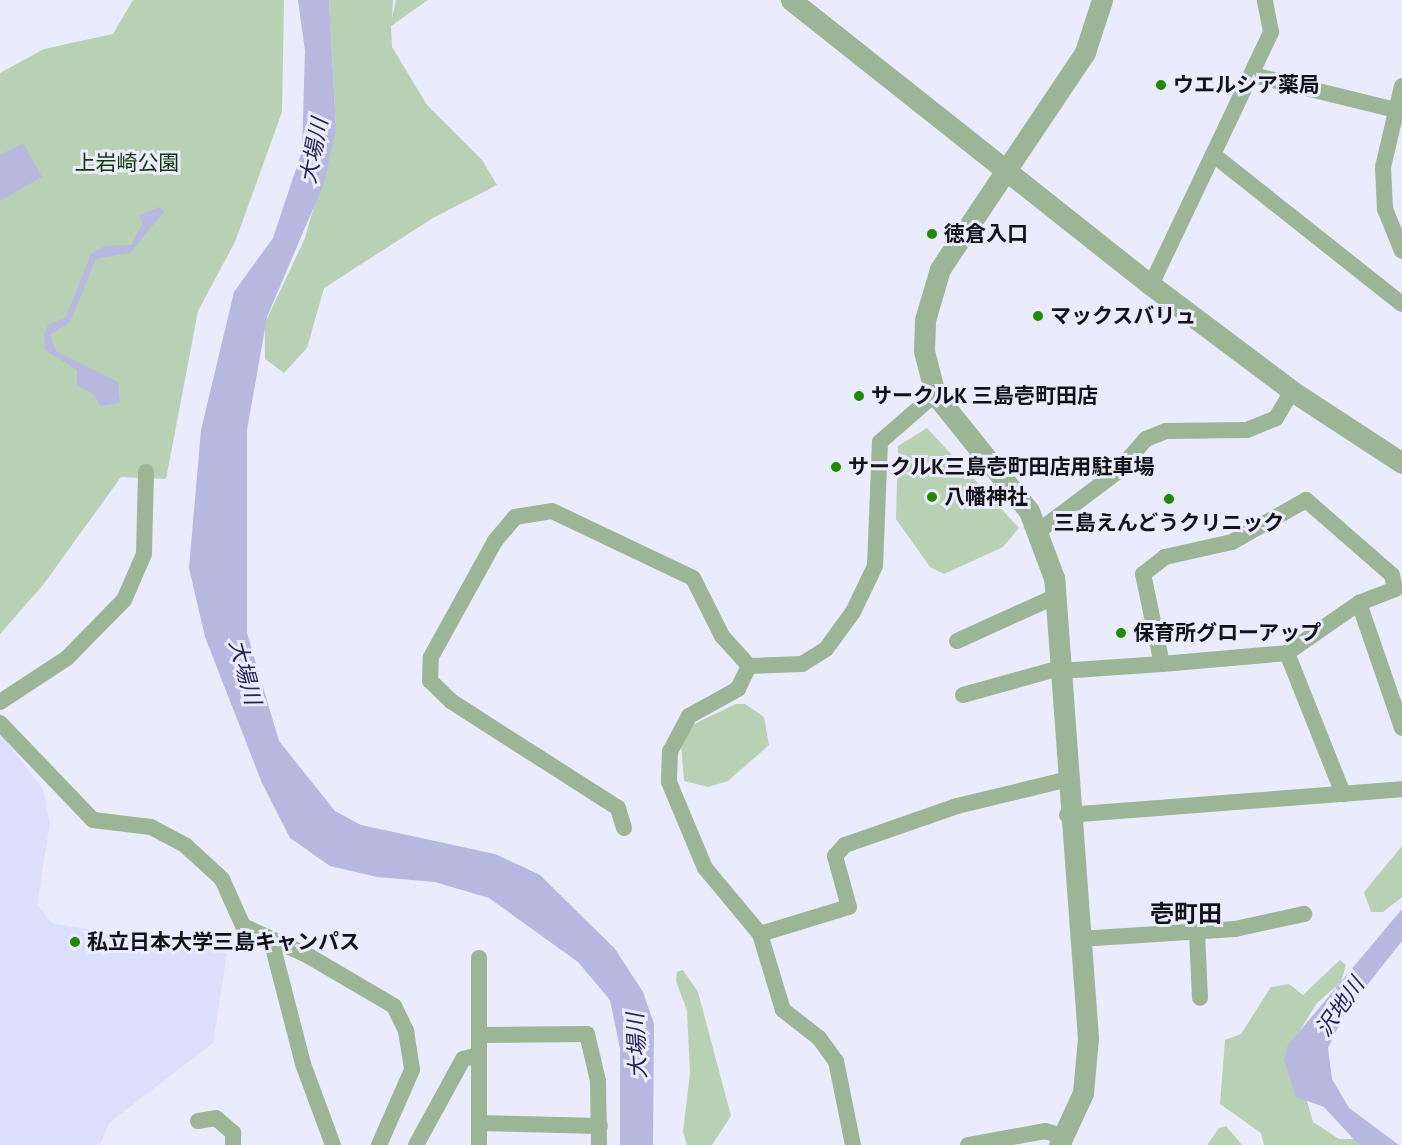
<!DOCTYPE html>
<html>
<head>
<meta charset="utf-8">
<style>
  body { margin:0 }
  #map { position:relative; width:1402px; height:1145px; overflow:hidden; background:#eaebfd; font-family:"PT Sans","Noto Sans JP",sans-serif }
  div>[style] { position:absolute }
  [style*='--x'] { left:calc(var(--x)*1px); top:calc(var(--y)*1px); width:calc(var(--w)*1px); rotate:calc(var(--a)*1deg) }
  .built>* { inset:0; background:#dcdffc }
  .green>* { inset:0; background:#b8d0b4 }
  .water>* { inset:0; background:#b6b8df }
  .minor>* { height:16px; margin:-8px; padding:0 8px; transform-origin:8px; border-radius:8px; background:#9bb596 }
  .tertiary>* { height:21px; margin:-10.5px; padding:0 10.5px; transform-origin:10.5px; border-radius:10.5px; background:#9bb596 }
  .dots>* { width:16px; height:16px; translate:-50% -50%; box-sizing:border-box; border:3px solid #eaebfd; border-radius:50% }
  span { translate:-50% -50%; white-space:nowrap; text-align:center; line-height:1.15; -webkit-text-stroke:6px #eaebfd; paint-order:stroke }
  .poi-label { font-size:21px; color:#121219; font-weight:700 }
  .left { translate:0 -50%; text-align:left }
  .park-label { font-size:21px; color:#0f3708 }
  .water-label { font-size:22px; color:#252353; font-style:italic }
  .quarter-label { font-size:24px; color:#121219; font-weight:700 }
</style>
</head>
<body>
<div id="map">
  <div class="built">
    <div style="clip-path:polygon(0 733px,43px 789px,50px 823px,37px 905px,52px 923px,227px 953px,213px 1043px,109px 1123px,100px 1145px,0 1145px)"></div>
  </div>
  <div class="green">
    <div style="clip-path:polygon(133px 0,284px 0,282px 112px,235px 242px,198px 311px,166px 479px,121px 477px,43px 585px,0 634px,0 73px,44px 49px,113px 34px)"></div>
    <div style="clip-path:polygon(329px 0,393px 0,392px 19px,396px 0,428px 0,391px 26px,392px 47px,427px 105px,482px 160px,497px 185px,433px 218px,324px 288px,307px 348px,284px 373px,265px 359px,265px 323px,305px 238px,336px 128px)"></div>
    <div style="clip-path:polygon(927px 428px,1019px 528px,1003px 547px,944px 574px,930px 567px,896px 519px,898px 446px)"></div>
    <div style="clip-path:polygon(736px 704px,745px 704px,764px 717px,769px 745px,728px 781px,708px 787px,684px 781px,681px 745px,690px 726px)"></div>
    <div style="clip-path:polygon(1402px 846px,1402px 897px,1383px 912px,1371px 912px,1364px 892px)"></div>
    <div style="clip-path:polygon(1340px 960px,1346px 965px,1341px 982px,1317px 1003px,1291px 1045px,1313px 1122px,1339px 1139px,1358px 1139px,1365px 1145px,1264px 1145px,1261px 1133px,1220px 1104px,1225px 1040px,1241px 1034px,1271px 987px,1289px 984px,1303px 995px)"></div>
    <div style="clip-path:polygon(683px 970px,698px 992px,731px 1116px,712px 1145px,687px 1145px,683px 1132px,690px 1073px,687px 1011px,676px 981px,677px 972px)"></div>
    <div style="clip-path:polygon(1226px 1126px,1242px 1145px,1207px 1145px,1219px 1128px)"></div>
  </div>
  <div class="water">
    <div style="clip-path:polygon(298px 0,329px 0,336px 128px,324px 183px,267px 317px,247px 430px,247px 633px,279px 741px,335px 811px,361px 825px,495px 854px,540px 875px,615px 949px,643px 992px,654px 1024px,653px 1145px,620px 1145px,620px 1049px,610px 1000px,578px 962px,489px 898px,435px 882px,377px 877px,330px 866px,290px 838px,262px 783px,205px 637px,189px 568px,201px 430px,234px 292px,273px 238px,302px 151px,305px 51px)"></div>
    <div style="clip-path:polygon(23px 143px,42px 177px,0 201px,0 155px)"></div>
    <div style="clip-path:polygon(159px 207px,164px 212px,130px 253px,96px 259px,70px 322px,50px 335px,56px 351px,118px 382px,120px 403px,100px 406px,94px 394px,77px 385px,77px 370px,45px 350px,44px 334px,48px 325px,66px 317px,91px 254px,105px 246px,131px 245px,142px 224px,140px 215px)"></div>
    <div style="clip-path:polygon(1402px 909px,1402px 941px,1345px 1013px,1328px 1048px,1332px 1079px,1349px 1108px,1399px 1145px,1359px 1145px,1324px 1107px,1296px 1097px,1284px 1060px,1288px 1045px)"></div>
  </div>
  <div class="minor">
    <div style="--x:1253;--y:75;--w:146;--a:13.8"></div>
    <div style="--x:1402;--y:86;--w:83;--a:103.2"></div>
    <div style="--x:1383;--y:167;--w:42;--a:87.3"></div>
    <div style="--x:1385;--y:209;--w:45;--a:68"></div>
    <div style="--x:1215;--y:156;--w:238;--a:38.4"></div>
    <div style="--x:1151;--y:285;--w:280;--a:-64.6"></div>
    <div style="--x:1271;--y:32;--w:33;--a:-101"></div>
    <div style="--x:1040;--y:530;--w:95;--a:-36.9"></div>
    <div style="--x:1116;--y:473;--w:45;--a:-48.6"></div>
    <div style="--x:1146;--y:439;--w:22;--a:-22"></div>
    <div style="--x:1166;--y:431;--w:81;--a:-0.7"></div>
    <div style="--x:1247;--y:430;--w:31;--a:-22"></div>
    <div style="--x:1276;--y:418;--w:31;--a:-59"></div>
    <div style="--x:1359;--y:603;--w:132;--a:71"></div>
    <div style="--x:957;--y:641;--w:109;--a:-24.4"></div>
    <div style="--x:1287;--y:653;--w:152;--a:68.3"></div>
    <div style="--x:749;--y:666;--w:25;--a:116"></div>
    <div style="--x:738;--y:689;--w:56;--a:151.1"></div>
    <div style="--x:689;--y:716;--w:40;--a:118"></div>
    <div style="--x:670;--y:751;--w:31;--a:92"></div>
    <div style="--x:669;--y:782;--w:93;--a:67.3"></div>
    <div style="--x:705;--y:868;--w:86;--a:50.2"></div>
    <div style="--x:760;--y:934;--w:79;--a:73.2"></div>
    <div style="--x:783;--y:1010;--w:46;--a:37.9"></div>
    <div style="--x:819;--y:1038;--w:29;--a:54"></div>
    <div style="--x:836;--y:1061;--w:86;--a:78.6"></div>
    <div style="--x:1060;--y:671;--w:102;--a:-3.9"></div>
    <div style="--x:1162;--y:664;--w:125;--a:-5"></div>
    <div style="--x:1287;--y:653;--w:88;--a:-34.8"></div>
    <div style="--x:1359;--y:603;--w:39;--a:-21"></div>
    <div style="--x:1395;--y:589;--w:14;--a:-102"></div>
    <div style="--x:1392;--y:575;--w:114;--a:-138.9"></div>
    <div style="--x:1306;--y:500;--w:85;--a:150.4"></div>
    <div style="--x:1232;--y:542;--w:69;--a:167.4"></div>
    <div style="--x:1165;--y:557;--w:28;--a:142"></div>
    <div style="--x:1143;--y:574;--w:92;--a:78.1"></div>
    <div style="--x:963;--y:695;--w:101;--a:-15.6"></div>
    <div style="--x:0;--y:702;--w:80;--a:-33.3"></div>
    <div style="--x:67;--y:658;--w:81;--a:-45.5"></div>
    <div style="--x:124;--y:600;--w:50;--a:-66.5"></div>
    <div style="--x:144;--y:554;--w:82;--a:-88.6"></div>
    <div style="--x:0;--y:723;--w:134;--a:46.2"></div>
    <div style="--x:93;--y:820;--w:58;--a:6.9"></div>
    <div style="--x:151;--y:827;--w:40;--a:28"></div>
    <div style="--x:186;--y:846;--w:49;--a:42.5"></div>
    <div style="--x:222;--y:879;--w:51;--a:65.9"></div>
    <div style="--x:243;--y:926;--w:70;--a:24.4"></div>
    <div style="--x:307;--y:955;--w:101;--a:30.4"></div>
    <div style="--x:394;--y:1006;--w:28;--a:64"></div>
    <div style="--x:406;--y:1031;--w:39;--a:81"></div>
    <div style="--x:412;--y:1070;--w:82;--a:113.7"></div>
    <div style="--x:1067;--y:815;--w:336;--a:-4.4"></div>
    <div style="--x:624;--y:828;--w:21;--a:-107"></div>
    <div style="--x:618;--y:808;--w:198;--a:-147.4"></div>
    <div style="--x:451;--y:701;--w:29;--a:-136"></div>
    <div style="--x:430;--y:681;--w:24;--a:-88"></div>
    <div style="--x:431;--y:657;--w:132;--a:-61.1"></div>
    <div style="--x:495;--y:541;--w:31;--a:-50"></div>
    <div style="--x:515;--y:517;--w:37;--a:-9"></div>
    <div style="--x:552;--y:511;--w:156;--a:25.4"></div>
    <div style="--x:693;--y:578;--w:65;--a:63.4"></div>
    <div style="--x:722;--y:636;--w:40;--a:48"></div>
    <div style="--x:749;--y:666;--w:53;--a:-2.2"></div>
    <div style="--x:802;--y:664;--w:28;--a:-32"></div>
    <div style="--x:826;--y:649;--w:46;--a:-53.9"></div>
    <div style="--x:853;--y:612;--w:51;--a:-64.4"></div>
    <div style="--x:875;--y:566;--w:124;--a:-87.7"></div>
    <div style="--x:880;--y:442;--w:73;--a:-41.1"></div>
    <div style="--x:1197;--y:932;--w:66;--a:87.4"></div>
    <div style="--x:760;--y:934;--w:93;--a:-16.9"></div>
    <div style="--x:849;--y:907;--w:53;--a:-105.4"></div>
    <div style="--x:835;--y:856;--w:15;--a:-48"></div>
    <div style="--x:845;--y:845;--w:119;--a:-19.2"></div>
    <div style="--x:957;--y:806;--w:111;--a:-13.5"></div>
    <div style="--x:1079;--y:939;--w:156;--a:-3.7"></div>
    <div style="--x:1235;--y:929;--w:71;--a:-12.3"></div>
    <div style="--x:271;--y:940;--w:128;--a:75.5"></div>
    <div style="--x:303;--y:1064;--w:86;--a:69.7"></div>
    <div style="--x:481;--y:1035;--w:106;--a:-0.5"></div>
    <div style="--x:587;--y:1034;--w:48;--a:76.8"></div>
    <div style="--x:598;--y:1081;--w:64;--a:89.1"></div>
    <div style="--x:198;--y:1121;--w:18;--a:-9"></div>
    <div style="--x:216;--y:1118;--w:23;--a:41"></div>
    <div style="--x:233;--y:1133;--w:12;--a:90"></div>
    <div style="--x:479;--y:1123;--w:121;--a:1.4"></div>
    <div style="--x:416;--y:1145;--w:98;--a:-61.3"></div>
    <div style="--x:463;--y:1059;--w:16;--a:-14"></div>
    <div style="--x:479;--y:1145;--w:187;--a:-90"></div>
    <div style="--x:968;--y:1145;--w:78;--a:-10.3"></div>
    <div style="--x:1045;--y:1131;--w:19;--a:16"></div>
  </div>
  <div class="tertiary">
    <div style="--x:791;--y:0;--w:459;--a:38.4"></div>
    <div style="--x:1151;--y:285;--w:176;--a:36.9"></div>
    <div style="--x:1292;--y:391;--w:131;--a:33.2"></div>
    <div style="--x:1059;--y:1145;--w:57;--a:-65.2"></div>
    <div style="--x:1083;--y:1093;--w:55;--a:-84.8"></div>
    <div style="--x:1088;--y:1038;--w:461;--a:-94.2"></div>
    <div style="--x:1054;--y:578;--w:72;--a:-110.5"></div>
    <div style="--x:1029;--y:511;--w:150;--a:-128.8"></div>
    <div style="--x:935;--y:394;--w:44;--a:-104.3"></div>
    <div style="--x:924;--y:351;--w:31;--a:-88"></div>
    <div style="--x:925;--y:320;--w:53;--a:-73.6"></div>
    <div style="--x:940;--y:269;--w:261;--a:-56.2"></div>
    <div style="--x:1085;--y:52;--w:55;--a:-71.9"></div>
  </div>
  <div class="dots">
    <div style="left:1161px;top:85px;background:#208a05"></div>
    <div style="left:932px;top:234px;background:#208a05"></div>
    <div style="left:1038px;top:316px;background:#208a05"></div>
    <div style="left:859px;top:396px;background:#208a05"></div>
    <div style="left:836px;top:467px;background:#208a05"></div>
    <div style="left:932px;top:497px;background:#208a05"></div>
    <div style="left:1169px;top:499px;background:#208a05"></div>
    <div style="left:1121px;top:633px;background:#208a05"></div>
    <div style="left:75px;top:942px;background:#208a05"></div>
  </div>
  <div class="poi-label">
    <span class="left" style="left:1173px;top:85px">ウエルシア薬局</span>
    <span class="left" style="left:944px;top:234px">徳倉入口</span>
    <span class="left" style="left:1050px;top:316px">マックスバリュ</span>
    <span class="left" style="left:871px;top:396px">サークルK 三島壱町田店</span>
    <span class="left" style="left:848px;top:467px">サークルK三島壱町田店用駐車場</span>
    <span class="left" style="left:944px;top:497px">八幡神社</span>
    <span style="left:1169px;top:523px">三島えんどうクリニック</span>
    <span class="left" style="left:1133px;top:633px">保育所グローアップ</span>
    <span class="left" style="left:87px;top:942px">私立日本大学三島キャンパス</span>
  </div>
  <div class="park-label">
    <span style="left:127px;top:163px">上岩崎公園</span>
  </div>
  <div class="water-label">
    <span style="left:314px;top:151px;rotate:-79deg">大場川</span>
    <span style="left:245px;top:672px;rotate:75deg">大場川</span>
    <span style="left:1340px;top:1007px;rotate:-55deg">沢地川</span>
    <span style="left:637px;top:1046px;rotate:-93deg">大場川</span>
  </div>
  <div class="quarter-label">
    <span style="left:1186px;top:914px">壱町田</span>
  </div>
</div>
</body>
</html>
